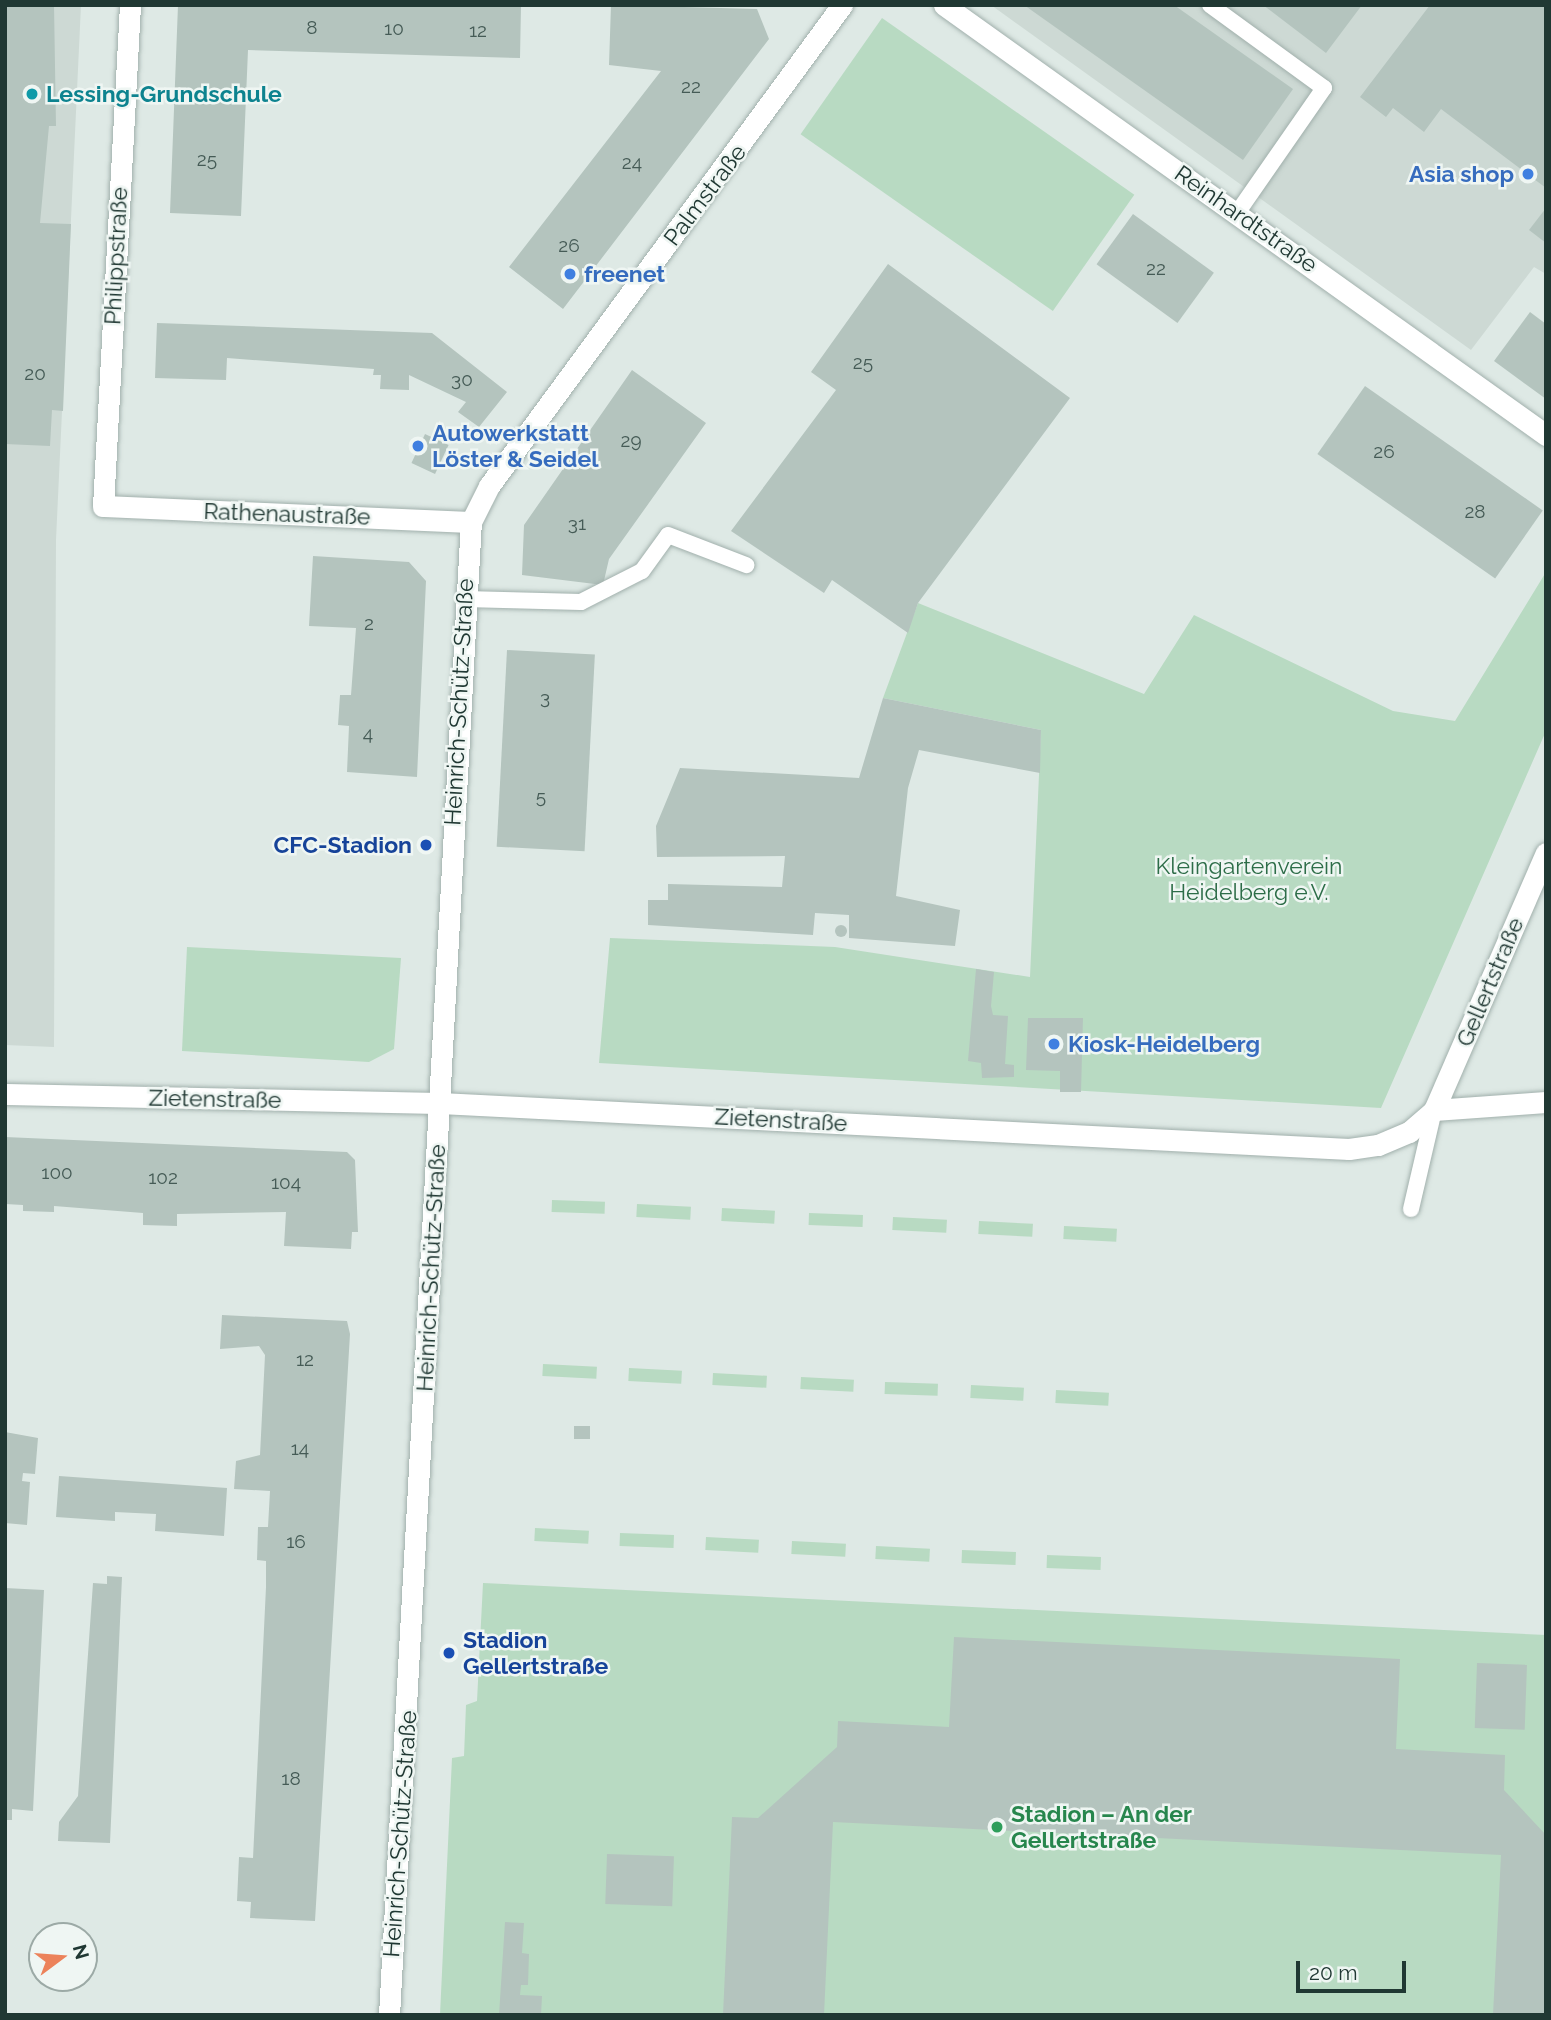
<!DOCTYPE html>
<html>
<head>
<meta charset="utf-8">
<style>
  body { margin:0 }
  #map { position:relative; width:1551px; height:2020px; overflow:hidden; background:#dee9e5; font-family:Raleway,sans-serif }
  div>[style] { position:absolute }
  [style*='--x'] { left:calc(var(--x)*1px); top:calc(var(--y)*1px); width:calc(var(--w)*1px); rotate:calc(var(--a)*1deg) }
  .built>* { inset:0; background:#cdd9d4 }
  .green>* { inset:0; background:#b8dac2; transform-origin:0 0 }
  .building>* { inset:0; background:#b4c4be; transform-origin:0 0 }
  .round { border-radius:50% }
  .roads { filter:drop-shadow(0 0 2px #a1b0ac) drop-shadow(0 0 2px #a1b0ac) }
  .service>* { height:16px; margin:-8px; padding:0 8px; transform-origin:8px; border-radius:8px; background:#fff }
  .minor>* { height:21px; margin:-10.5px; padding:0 10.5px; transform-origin:10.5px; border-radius:10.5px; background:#fff }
  .tertiary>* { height:21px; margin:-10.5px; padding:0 10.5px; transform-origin:10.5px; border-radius:10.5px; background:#fff }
  .secondary>* { height:21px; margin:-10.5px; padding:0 10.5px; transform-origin:10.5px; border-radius:10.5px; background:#fff }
  .dots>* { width:19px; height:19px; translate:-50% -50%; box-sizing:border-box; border:4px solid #eff6f3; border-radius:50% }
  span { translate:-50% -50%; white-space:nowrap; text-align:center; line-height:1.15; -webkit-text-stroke:5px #eff6f3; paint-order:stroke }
  .number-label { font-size:19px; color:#455b56 }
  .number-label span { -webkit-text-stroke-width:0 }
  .culture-label { font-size:23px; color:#0d838f; font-weight:700 }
  .left { translate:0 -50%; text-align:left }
  .shop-label { font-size:23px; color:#366cbe; font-weight:700 }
  .right { translate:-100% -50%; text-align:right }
  .street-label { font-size:23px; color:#203833 }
  .transit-label { font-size:23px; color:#164399; font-weight:700 }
  .park-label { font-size:23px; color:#2d6d48 }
  .leisure-label { font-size:23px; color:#27864d; font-weight:700 }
  .frame { position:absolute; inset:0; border:7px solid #203833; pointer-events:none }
  .north { position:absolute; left:28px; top:1922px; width:70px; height:70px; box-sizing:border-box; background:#eff6f3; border:2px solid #9caaa6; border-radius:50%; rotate:74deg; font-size:19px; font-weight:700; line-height:28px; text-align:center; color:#203833 }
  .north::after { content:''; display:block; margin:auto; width:24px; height:32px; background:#ec825a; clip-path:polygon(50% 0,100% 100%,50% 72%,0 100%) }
  .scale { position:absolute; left:1296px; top:1961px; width:110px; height:32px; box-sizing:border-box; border:4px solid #203833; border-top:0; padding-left:9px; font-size:21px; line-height:24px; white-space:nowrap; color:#203833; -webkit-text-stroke:5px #eff6f3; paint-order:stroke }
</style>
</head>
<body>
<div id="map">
  <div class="built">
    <div style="clip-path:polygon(5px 5px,81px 5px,56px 540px,54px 1047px,5px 1045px)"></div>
    <div style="clip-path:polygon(991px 5px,1546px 5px,1546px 274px,1534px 267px,1471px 350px)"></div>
  </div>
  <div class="green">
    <div style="left:882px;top:18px;width:308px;height:142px;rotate:35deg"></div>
    <div style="clip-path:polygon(1546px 572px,1546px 731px,1381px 1108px,599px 1063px,610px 938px,835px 947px,1030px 977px,1041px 730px,883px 698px,918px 603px,1144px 694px,1194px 615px,1393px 711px,1455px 721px)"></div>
    <div style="clip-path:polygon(187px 947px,401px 958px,394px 1049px,369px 1062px,182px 1051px)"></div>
    <div style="left:552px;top:1200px;width:53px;height:12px;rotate:2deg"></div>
    <div style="left:637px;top:1204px;width:54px;height:13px;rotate:3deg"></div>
    <div style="left:722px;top:1208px;width:53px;height:13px;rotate:3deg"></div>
    <div style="left:809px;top:1213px;width:54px;height:12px;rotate:2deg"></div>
    <div style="left:893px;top:1217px;width:54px;height:13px;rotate:3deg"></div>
    <div style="left:979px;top:1221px;width:54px;height:13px;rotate:3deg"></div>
    <div style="left:1064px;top:1226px;width:53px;height:13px;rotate:3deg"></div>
    <div style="left:543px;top:1364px;width:54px;height:12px;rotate:3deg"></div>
    <div style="left:629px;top:1368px;width:53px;height:13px;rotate:3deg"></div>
    <div style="left:713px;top:1373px;width:54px;height:12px;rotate:3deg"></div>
    <div style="left:801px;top:1377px;width:53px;height:12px;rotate:3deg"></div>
    <div style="left:885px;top:1382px;width:53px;height:12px;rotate:2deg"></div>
    <div style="left:971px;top:1385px;width:53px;height:13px;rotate:3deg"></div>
    <div style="left:1056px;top:1390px;width:53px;height:13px;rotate:3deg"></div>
    <div style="left:535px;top:1528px;width:54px;height:13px;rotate:3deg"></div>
    <div style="left:620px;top:1533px;width:54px;height:13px;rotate:2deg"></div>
    <div style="left:706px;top:1537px;width:53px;height:13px;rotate:3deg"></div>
    <div style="left:792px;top:1541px;width:54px;height:13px;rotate:3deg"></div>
    <div style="left:876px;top:1546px;width:54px;height:13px;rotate:3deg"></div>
    <div style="left:962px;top:1550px;width:54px;height:13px;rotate:2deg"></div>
    <div style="left:1047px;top:1555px;width:54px;height:13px;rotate:2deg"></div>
    <div style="clip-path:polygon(483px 1583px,1546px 1635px,1546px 2015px,440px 2015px,452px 1758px,464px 1756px,466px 1705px,477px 1701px)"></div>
  </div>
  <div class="building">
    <div style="clip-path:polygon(5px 5px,54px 5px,56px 126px,49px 126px,40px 223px,71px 224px,63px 411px,52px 410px,50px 446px,5px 444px)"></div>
    <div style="clip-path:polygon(178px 5px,521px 5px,520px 58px,248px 50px,241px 216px,170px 213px)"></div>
    <div style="clip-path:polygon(611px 5px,757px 9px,769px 39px,563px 309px,509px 267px,661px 71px,609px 65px)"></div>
    <div style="clip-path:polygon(1024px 5px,1174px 5px,1293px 89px,1243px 160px)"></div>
    <div style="clip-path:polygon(1263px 5px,1362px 5px,1326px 53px)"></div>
    <div style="clip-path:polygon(1430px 5px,1546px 5px,1546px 188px,1441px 109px,1424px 132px,1393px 108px,1386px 117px,1360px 97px)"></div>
    <div style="clip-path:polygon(1546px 208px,1546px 243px,1529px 230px)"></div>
    <div style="left:1133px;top:214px;width:100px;height:62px;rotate:36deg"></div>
    <div style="clip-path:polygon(888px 264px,1070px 398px,918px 603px,908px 633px,832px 580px,824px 593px,731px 531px,836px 390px,811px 372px)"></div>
    <div style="clip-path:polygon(1530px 312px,1546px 324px,1546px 399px,1494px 361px)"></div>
    <div style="clip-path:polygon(157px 323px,432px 333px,507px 392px,479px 427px,458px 412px,466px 402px,409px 375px,409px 390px,380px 389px,381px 375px,373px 375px,374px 369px,227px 358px,226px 380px,155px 378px)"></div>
    <div style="clip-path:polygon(632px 370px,706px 423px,609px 559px,603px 585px,522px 575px,524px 525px)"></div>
    <div style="left:1365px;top:386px;width:217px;height:83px;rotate:35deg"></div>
    <div style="left:425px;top:434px;width:26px;height:32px;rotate:25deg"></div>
    <div style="clip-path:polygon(313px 556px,409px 562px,426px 581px,417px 777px,347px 772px,349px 726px,338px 725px,340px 695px,351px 695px,356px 628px,309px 626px)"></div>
    <div style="left:507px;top:650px;width:88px;height:197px;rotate:3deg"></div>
    <div style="clip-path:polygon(883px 698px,1041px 730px,1040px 773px,919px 750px,908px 788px,896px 896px,960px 910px,955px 946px,849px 938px,849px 915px,815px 913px,813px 935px,648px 925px,648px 900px,668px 900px,668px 884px,782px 887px,785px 856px,657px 857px,656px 826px,680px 768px,859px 778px)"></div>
    <div class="round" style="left:835px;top:925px;width:12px;height:12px"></div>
    <div style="clip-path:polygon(976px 969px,994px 972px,991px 1006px,993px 1015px,1008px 1016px,1005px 1064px,1014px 1065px,1014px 1077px,982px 1078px,981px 1063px,968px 1061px)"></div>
    <div style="clip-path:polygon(1028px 1018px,1083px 1018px,1081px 1092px,1060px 1092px,1060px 1071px,1026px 1070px)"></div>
    <div style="clip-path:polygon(5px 1137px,347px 1152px,355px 1160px,358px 1232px,352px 1232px,351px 1249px,284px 1246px,286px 1212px,177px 1214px,177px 1226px,143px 1225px,143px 1213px,54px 1206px,54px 1212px,23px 1211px,23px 1205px,5px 1204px)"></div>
    <div style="clip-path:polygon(222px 1315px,347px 1321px,350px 1334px,315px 1921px,250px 1918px,251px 1902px,237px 1901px,239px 1857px,253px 1858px,266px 1587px,266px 1561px,257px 1560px,258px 1527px,268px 1527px,270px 1491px,234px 1489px,236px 1461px,260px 1455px,265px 1355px,259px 1346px,220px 1349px)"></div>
    <div style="left:574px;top:1426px;width:16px;height:13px"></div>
    <div style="clip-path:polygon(5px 1432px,38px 1438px,35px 1474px,23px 1473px,22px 1481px,30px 1482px,27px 1525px,5px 1523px)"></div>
    <div style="clip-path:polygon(59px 1476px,227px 1488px,224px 1536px,155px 1531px,156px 1514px,115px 1512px,115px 1521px,56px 1517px)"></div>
    <div style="clip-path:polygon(107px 1576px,122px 1577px,110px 1843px,58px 1841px,59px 1822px,78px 1796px,93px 1583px,107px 1584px)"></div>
    <div style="clip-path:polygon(5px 1588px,44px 1590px,33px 1811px,12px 1809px,12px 1820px,5px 1820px)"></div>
    <div style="clip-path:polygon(954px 1637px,1400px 1659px,1396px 1749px,1505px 1755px,1504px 1790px,1546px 1835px,1546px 2015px,1493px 2015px,1501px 1855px,833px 1822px,824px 2015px,723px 2015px,732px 1817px,758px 1818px,837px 1747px,838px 1721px,949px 1727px)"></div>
    <div style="left:1477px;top:1663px;width:50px;height:65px;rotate:2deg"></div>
    <div style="left:607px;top:1854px;width:67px;height:50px;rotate:2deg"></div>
    <div style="clip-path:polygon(505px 1922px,524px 1923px,522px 1953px,529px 1954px,528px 1985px,521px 1985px,520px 1995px,542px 1996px,541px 2015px,499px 2015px)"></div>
  </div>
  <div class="roads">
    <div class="service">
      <div style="--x:1210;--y:5;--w:141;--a:36.1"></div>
      <div style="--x:1324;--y:88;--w:152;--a:124.8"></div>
      <div style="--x:465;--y:599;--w:116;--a:1.5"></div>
      <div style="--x:581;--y:602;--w:68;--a:-26.9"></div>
      <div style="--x:642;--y:571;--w:44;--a:-54.2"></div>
      <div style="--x:668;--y:535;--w:84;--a:21"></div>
      <div style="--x:1411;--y:1209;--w:102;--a:-76.9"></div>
    </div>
    <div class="minor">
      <div style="--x:130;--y:5;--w:502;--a:93.08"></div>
      <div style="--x:103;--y:506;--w:368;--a:2.5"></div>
      <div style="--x:944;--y:5;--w:740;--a:35.54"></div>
      <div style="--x:1434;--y:1110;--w:112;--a:-4.1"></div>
    </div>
    <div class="tertiary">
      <div style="--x:5;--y:1094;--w:435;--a:1.2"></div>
      <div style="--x:440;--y:1103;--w:910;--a:2.9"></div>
      <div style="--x:1349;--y:1149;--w:29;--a:-8"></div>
      <div style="--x:1378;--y:1145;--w:34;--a:-23"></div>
      <div style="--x:1409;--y:1132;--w:33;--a:-41"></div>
      <div style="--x:1434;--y:1110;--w:280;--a:-66.5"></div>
    </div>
    <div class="secondary">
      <div style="--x:389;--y:2015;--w:1495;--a:-86.86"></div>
      <div style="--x:471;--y:522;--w:40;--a:-63.4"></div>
      <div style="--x:489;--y:486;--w:597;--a:-53.73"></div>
    </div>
  </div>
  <div class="dots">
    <div style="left:32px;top:94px;background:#0f9aa8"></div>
    <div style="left:1528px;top:174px;background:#3f7fe0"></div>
    <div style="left:570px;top:274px;background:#3f7fe0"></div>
    <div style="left:418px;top:446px;background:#3f7fe0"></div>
    <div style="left:426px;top:845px;background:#1a4fb4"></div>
    <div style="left:1054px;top:1044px;background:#3f7fe0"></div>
    <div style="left:449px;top:1653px;background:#1a4fb4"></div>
    <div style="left:997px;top:1827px;background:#2e9e5b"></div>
  </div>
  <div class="number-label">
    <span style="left:312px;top:28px">8</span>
    <span style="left:394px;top:29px">10</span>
    <span style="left:478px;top:31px">12</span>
    <span style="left:691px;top:87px">22</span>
    <span style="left:207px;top:160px">25</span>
    <span style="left:632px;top:163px">24</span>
    <span style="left:569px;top:246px">26</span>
    <span style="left:1156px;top:269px">22</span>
    <span style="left:863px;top:363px">25</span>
    <span style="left:35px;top:374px">20</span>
    <span style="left:462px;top:380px">30</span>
    <span style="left:631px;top:441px">29</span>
    <span style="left:1384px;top:452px">26</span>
    <span style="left:1475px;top:512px">28</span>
    <span style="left:577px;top:524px">31</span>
    <span style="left:369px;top:624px">2</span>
    <span style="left:545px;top:698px">3</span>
    <span style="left:368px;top:734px">4</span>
    <span style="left:541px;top:797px">5</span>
    <span style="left:57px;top:1173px">100</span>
    <span style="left:163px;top:1178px">102</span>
    <span style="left:286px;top:1183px">104</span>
    <span style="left:305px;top:1360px">12</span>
    <span style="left:300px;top:1449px">14</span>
    <span style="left:296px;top:1542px">16</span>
    <span style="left:291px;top:1779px">18</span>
  </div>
  <div class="culture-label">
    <span class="left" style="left:46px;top:94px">Lessing-Grundschule</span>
  </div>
  <div class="shop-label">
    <span class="right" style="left:1514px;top:174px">Asia shop</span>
    <span class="left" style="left:584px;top:274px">freenet</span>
    <span class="left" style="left:432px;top:446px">Autowerkstatt<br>Löster &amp; Seidel</span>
    <span class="left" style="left:1068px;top:1044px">Kiosk-Heidelberg</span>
  </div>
  <div class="street-label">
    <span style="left:705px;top:195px;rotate:-53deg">Palmstraße</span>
    <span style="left:1246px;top:219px;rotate:35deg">Reinhardtstraße</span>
    <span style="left:116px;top:256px;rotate:-87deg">Philippstraße</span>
    <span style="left:287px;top:514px;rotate:2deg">Rathenaustraße</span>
    <span style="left:459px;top:702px;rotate:-87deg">Heinrich-Schütz-Straße</span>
    <span style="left:1490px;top:982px;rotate:-67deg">Gellertstraße</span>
    <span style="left:215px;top:1099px;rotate:1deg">Zietenstraße</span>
    <span style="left:781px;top:1120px;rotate:3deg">Zietenstraße</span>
    <span style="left:431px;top:1268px;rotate:-87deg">Heinrich-Schütz-Straße</span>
    <span style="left:400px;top:1834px;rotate:-86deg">Heinrich-Schütz-Straße</span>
  </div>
  <div class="transit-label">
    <span class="right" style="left:412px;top:845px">CFC-Stadion</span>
    <span class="left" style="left:463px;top:1653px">Stadion<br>Gellertstraße</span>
  </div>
  <div class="park-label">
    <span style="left:1249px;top:879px">Kleingartenverein<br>Heidelberg e.V.</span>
  </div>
  <div class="leisure-label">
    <span class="left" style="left:1011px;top:1827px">Stadion – An der<br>Gellertstraße</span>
  </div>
  <div class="frame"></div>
  <div class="north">N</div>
  <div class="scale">20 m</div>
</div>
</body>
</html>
